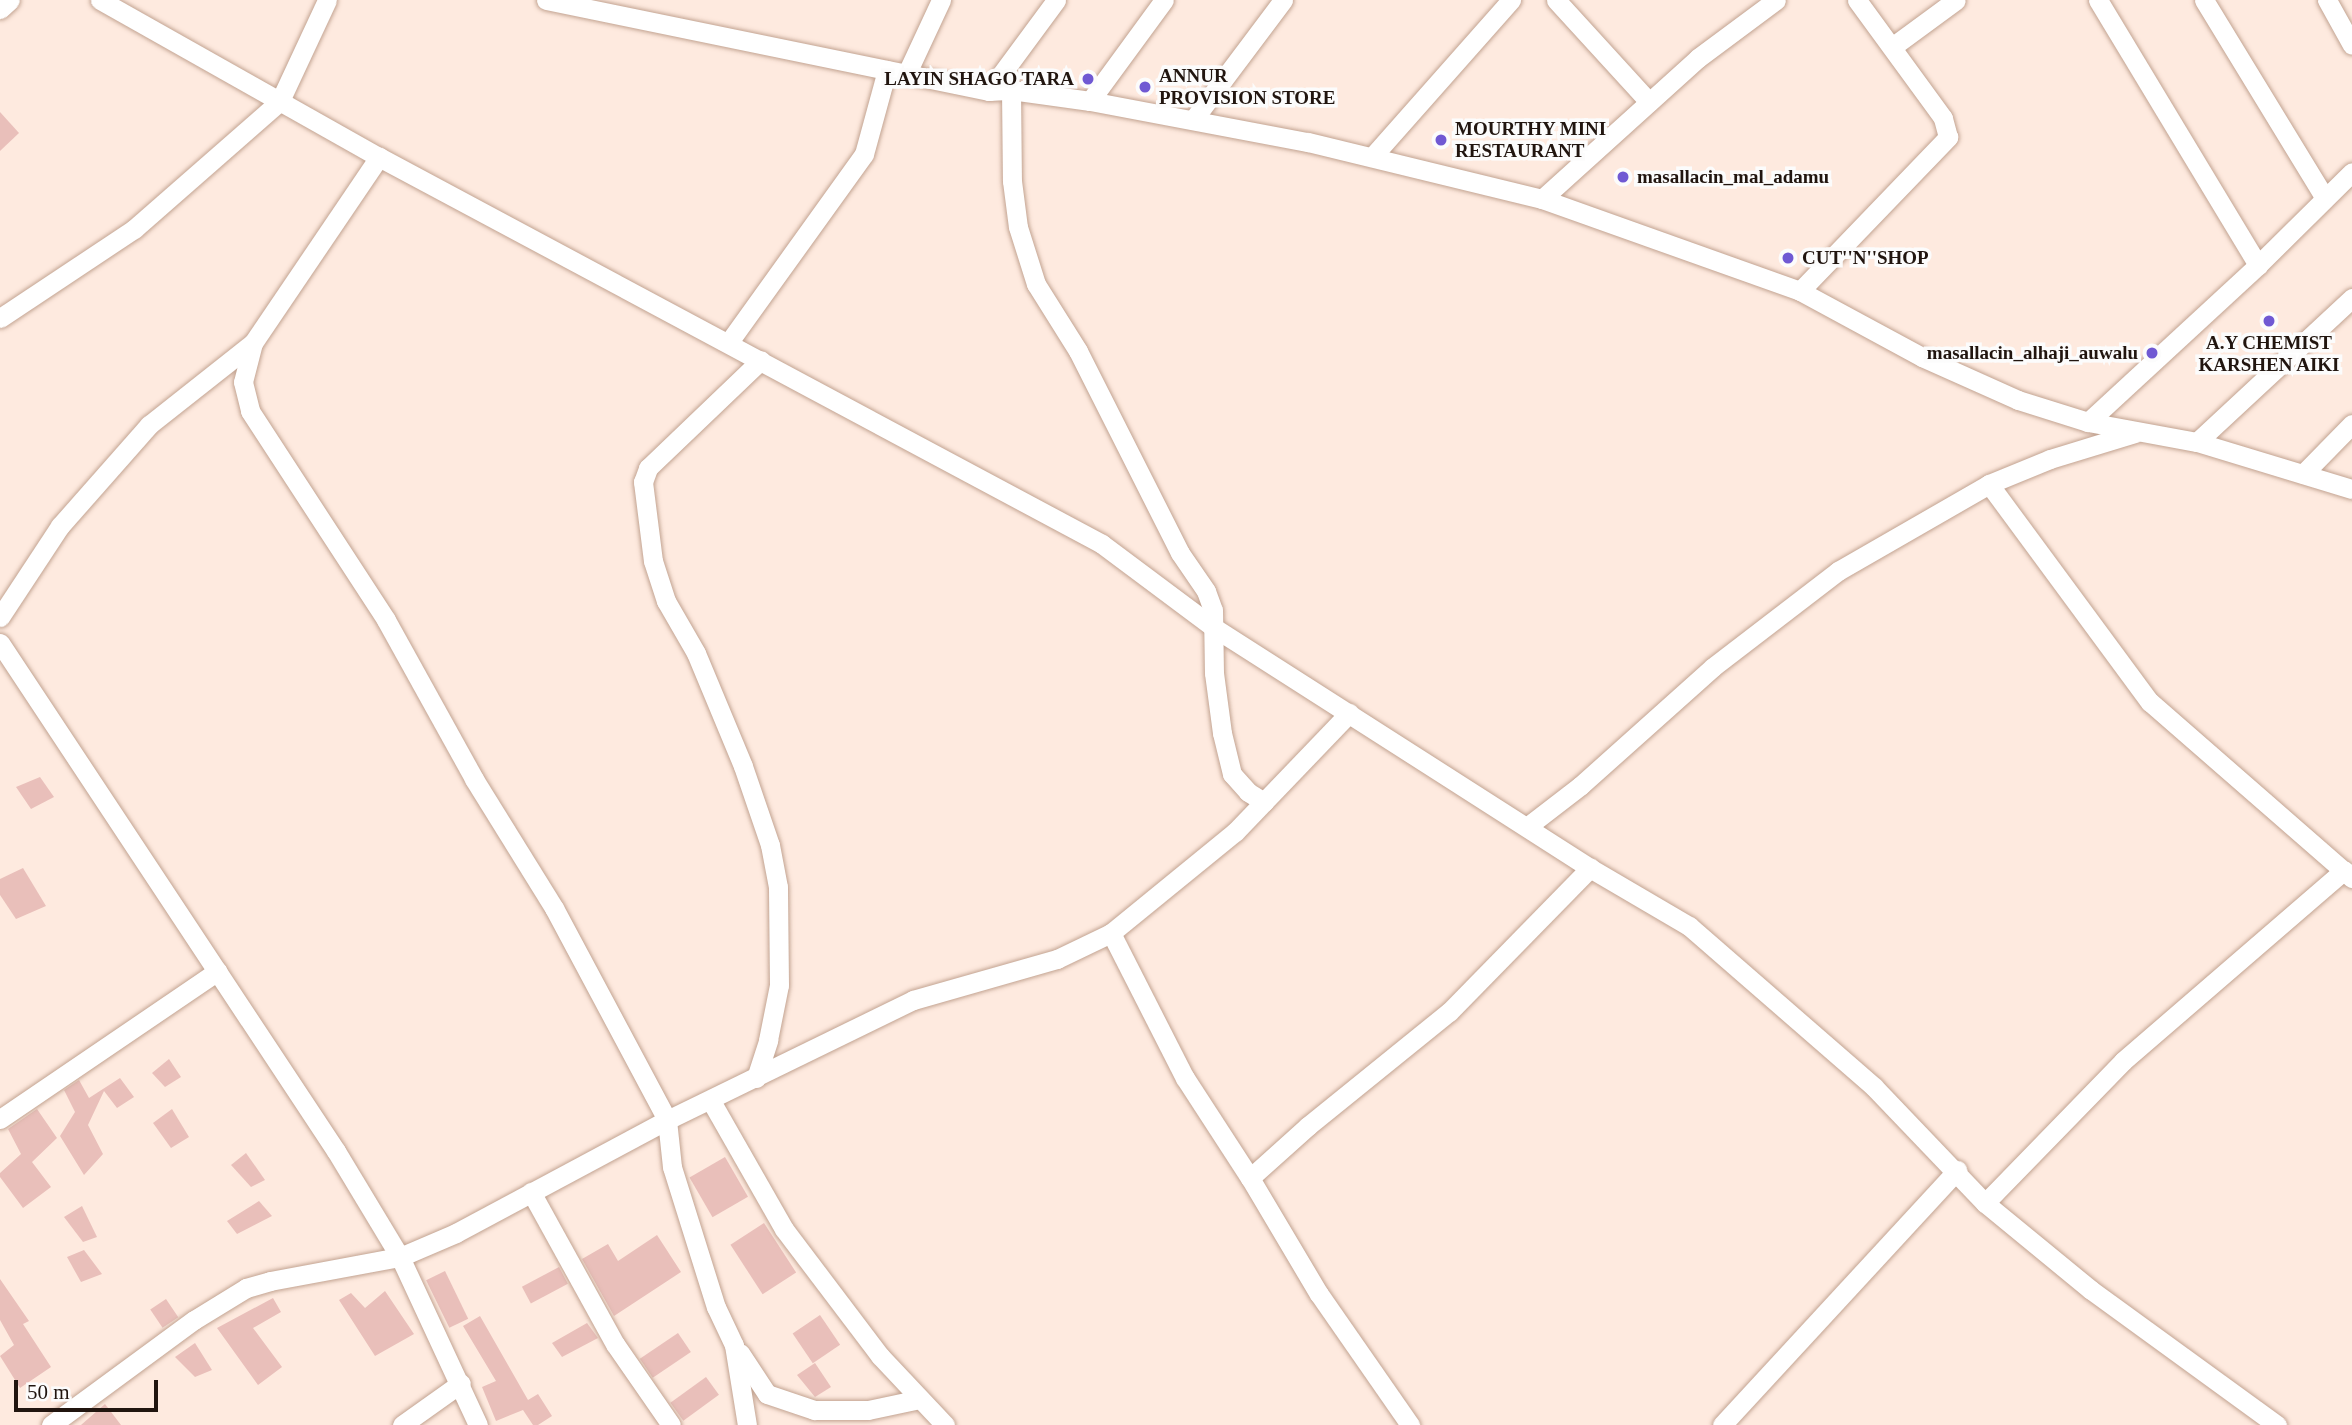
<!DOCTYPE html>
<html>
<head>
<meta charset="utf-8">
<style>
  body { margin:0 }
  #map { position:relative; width:2352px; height:1425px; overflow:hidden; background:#feeadf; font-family:"Times New Roman",serif }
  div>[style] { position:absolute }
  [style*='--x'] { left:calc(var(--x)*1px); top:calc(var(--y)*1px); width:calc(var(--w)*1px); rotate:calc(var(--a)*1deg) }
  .building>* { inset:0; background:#e9bfba; transform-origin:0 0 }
  .roads { filter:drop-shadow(0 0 2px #c2a391) drop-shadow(0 0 2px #c2a391) }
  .minor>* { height:19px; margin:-9.5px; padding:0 9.5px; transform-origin:9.5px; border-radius:9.5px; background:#fff }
  .dots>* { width:19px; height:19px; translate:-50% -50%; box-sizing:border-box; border:4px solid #fcfcfc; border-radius:50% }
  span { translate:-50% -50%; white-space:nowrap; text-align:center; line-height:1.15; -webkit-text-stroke:7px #fcfcfc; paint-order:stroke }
  .poi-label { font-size:19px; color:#21150f; font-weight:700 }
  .left { translate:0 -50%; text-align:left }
  .right { translate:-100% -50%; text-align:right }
  .scale { position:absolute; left:14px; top:1380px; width:144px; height:32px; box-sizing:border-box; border:4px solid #21150f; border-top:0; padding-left:9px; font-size:21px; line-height:24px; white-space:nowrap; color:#21150f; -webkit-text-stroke:5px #fcfcfc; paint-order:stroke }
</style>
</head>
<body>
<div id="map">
  <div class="building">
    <div style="clip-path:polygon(0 112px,19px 133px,0 151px)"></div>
    <div style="clip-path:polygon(40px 777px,54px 797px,31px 809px,16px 787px)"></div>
    <div style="clip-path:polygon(23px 868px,46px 906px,16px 919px,0 895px,0 879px)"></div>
    <div style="clip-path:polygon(169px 1059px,181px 1077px,165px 1087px,152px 1073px)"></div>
    <div style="clip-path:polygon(120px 1078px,134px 1097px,117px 1108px,104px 1091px,88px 1125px,103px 1154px,84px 1175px,60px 1136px,75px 1112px,64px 1090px,79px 1080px,89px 1098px)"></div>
    <div style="clip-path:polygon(37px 1109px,57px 1138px,32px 1162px,51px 1187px,23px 1208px,0 1177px,0 1173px,21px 1154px,8px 1129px)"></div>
    <div style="clip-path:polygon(172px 1109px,189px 1137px,171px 1148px,153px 1123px)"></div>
    <div style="clip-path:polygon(246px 1153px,265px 1180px,251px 1187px,231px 1165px)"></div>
    <div style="left:725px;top:1157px;width:46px;height:41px;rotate:60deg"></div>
    <div style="clip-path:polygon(259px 1201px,272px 1216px,237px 1234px,227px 1221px)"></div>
    <div style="clip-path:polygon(82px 1206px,97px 1237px,83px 1242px,64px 1217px)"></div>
    <div style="left:764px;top:1223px;width:59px;height:40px;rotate:57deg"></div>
    <div style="clip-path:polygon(657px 1235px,681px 1272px,614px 1316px,582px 1259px,608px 1244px,618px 1261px)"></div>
    <div style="clip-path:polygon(84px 1250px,102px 1274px,81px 1282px,67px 1257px)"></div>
    <div style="left:559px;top:1267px;width:19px;height:42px;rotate:62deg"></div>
    <div style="left:445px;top:1271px;width:53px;height:21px;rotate:64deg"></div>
    <div style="clip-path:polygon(0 1279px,29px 1321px,23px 1324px,51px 1367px,20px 1388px,0 1356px,14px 1345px,0 1320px)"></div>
    <div style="clip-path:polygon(385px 1291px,414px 1334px,375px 1356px,339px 1300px,351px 1293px,365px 1308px)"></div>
    <div style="clip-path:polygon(273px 1298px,281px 1312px,253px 1328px,282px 1367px,258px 1385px,217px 1328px)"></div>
    <div style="left:166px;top:1299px;width:22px;height:19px;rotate:56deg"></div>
    <div style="left:820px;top:1315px;width:36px;height:33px;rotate:56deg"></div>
    <div style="clip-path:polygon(480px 1316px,528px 1400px,538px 1394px,552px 1416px,538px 1425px,533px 1425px,523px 1410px,496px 1421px,482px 1387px,496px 1381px,463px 1326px)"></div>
    <div style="clip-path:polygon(587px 1323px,598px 1338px,562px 1357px,552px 1343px)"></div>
    <div style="left:678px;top:1333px;width:23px;height:46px;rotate:56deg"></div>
    <div style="clip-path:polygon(195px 1343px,212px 1370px,195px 1377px,175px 1357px)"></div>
    <div style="clip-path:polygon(815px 1363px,831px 1387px,815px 1397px,797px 1375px)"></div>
    <div style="left:706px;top:1377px;width:22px;height:44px;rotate:54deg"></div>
    <div style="clip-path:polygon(105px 1404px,121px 1425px,81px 1425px)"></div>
  </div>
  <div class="roads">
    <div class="minor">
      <div style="--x:100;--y:0;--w:320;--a:29.4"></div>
      <div style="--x:379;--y:157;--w:820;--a:28.16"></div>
      <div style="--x:1102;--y:544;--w:139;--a:36.8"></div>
      <div style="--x:1213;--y:627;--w:447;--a:32.6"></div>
      <div style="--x:1590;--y:868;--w:115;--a:30.4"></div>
      <div style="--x:1689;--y:926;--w:245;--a:41"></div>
      <div style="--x:1874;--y:1087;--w:161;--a:46.3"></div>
      <div style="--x:1985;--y:1203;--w:137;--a:39.4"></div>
      <div style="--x:2091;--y:1290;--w:230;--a:36"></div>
      <div style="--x:546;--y:0;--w:452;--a:11.6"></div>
      <div style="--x:989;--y:91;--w:22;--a:-3"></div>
      <div style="--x:1011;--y:90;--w:80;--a:7.9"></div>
      <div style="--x:1090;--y:101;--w:222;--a:10.7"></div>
      <div style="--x:1308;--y:142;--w:241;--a:13.7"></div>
      <div style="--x:1542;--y:199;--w:274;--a:19.6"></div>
      <div style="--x:1800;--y:291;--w:139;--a:28.4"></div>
      <div style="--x:1922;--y:357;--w:105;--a:24.1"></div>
      <div style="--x:2018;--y:400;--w:73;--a:17.4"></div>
      <div style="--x:2088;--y:422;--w:111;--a:10.4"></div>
      <div style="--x:2197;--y:442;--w:162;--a:16.9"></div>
      <div style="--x:1556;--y:0;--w:138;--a:47.6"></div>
      <div style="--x:2098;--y:0;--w:310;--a:58.9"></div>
      <div style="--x:2204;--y:0;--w:232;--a:58.6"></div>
      <div style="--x:2327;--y:0;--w:51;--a:60.9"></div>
      <div style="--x:0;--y:9;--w:13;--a:-42"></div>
      <div style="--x:1892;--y:47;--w:79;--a:-36.3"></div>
      <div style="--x:907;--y:73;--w:81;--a:-65"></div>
      <div style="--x:1011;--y:90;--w:91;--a:89.4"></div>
      <div style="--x:1012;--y:181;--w:46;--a:82.6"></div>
      <div style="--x:1018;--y:227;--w:60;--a:72.5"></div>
      <div style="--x:1036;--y:284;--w:79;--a:57.9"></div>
      <div style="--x:1078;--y:351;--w:226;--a:63.2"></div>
      <div style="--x:1180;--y:553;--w:46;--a:55.6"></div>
      <div style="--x:1206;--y:591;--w:20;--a:70"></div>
      <div style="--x:1213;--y:610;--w:63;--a:89.1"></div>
      <div style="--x:1214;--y:673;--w:61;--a:82.4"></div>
      <div style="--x:1222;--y:733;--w:42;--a:76.3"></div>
      <div style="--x:1232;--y:774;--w:24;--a:48"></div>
      <div style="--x:1248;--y:792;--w:19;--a:32"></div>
      <div style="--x:989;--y:91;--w:113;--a:-53.6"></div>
      <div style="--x:1090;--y:101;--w:125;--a:-53.8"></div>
      <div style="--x:1193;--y:120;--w:150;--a:-53.1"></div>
      <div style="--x:1372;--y:157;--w:210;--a:-48.5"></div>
      <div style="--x:1542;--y:199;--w:210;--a:-42.1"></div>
      <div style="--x:1698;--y:58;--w:97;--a:-36.6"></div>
      <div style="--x:1800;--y:291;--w:214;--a:-46.1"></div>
      <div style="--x:1948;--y:137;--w:20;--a:-105"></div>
      <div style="--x:1943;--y:118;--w:146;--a:-126.1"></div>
      <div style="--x:0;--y:318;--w:161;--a:-33.6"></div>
      <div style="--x:134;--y:229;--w:194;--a:-41.2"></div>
      <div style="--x:280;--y:101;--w:111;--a:-65"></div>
      <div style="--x:729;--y:342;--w:231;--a:-54.3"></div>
      <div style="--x:864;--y:154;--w:87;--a:-74.7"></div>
      <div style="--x:253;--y:343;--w:40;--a:104.4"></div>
      <div style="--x:243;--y:382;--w:30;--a:76"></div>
      <div style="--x:250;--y:411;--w:249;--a:56.9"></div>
      <div style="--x:386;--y:620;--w:182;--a:61"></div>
      <div style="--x:474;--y:779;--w:152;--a:58.2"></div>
      <div style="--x:554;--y:908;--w:240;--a:61.9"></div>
      <div style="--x:667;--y:1120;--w:47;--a:83.9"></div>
      <div style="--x:672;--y:1167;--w:147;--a:72.6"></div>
      <div style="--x:716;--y:1307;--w:42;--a:64.7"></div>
      <div style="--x:734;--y:1345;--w:81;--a:80.8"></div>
      <div style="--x:2088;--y:422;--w:231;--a:-42.7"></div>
      <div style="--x:2258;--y:265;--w:132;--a:-44.7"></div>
      <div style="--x:2197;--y:442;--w:212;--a:-42.9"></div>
      <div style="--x:2303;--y:474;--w:70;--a:-45.6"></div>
      <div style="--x:1989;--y:484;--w:271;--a:53.6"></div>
      <div style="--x:2150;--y:702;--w:268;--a:41.1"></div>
      <div style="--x:0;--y:617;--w:109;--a:-56.6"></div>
      <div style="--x:60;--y:526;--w:135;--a:-48.6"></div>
      <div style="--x:149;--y:425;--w:132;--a:-38.3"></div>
      <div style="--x:253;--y:343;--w:225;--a:-55.9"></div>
      <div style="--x:0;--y:643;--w:609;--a:56.52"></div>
      <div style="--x:336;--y:1151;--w:124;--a:58.9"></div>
      <div style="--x:400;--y:1257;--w:185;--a:65.1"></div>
      <div style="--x:1528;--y:826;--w:66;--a:-37.6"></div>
      <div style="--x:1580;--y:786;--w:178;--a:-41.8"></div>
      <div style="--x:1713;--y:667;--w:158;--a:-37.5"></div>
      <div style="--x:1838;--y:571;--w:174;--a:-29.9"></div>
      <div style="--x:1989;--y:484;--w:66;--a:-22.3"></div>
      <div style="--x:2050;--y:459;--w:89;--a:-17"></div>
      <div style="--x:1111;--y:933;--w:163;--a:63"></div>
      <div style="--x:1185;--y:1078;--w:119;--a:57"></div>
      <div style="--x:1250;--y:1178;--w:135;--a:59.3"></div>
      <div style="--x:1319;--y:1294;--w:160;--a:55.2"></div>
      <div style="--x:756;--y:1078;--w:40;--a:-72"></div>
      <div style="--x:768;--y:1040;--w:56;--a:-78.7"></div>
      <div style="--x:779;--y:985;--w:98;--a:-90.6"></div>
      <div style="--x:778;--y:887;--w:43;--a:-100.8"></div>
      <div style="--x:770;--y:845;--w:83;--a:-108.9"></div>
      <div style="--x:743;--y:766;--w:122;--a:-112.6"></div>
      <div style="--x:696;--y:653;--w:60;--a:-120"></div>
      <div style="--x:666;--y:601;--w:42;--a:-108"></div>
      <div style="--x:653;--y:561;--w:80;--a:-97.2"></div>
      <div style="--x:643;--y:482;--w:15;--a:-70"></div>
      <div style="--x:648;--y:468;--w:156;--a:-43.7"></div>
      <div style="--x:711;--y:1101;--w:147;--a:60.3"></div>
      <div style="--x:784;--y:1229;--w:159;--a:52.9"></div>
      <div style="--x:880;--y:1356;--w:95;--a:46.7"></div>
      <div style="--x:0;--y:1119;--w:263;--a:-34.2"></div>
      <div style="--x:1250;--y:1178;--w:78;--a:-41.9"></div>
      <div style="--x:1308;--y:1126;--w:181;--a:-39"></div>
      <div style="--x:1449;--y:1012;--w:202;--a:-45.6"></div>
      <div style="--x:531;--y:1192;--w:174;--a:61.1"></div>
      <div style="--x:615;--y:1344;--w:98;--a:55.3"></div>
      <div style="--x:1985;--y:1203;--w:198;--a:-45.8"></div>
      <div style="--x:2123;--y:1061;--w:292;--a:-40.8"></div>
      <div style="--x:740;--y:1353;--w:49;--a:56.6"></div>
      <div style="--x:767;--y:1394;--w:50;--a:18.8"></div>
      <div style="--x:814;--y:1410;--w:54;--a:0"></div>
      <div style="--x:868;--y:1410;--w:53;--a:-11.9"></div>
      <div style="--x:51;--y:1425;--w:177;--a:-36.3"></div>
      <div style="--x:194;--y:1320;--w:61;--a:-31.6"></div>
      <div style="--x:246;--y:1288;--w:25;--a:-16"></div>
      <div style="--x:270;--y:1281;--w:132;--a:-10.5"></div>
      <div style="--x:400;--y:1257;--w:61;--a:-23.2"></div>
      <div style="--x:456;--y:1233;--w:239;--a:-28.2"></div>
      <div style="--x:667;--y:1120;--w:274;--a:-26"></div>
      <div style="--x:913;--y:1000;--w:150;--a:-15.9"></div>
      <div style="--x:1057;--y:959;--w:60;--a:-25.7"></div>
      <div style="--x:1111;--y:933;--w:160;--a:-39.2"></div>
      <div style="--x:1235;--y:832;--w:165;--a:-46.2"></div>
      <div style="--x:402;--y:1425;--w:72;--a:-35.4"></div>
      <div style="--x:1722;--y:1425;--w:347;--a:-47.3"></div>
    </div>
  </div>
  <div class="dots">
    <div style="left:1088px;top:79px;background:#7059d3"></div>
    <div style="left:1145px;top:87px;background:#7059d3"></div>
    <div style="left:1441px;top:140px;background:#7059d3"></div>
    <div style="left:1623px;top:177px;background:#7059d3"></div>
    <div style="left:1788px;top:258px;background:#7059d3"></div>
    <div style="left:2269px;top:321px;background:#7059d3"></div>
    <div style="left:2152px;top:353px;background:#7059d3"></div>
  </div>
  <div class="poi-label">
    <span class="left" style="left:1159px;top:87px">ANNUR<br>PROVISION STORE</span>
    <span class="right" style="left:1074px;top:79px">LAYIN SHAGO TARA</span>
    <span class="left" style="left:1455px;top:140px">MOURTHY MINI<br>RESTAURANT</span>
    <span class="left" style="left:1637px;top:177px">masallacin_mal_adamu</span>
    <span class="left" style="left:1802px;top:258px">CUT''N''SHOP</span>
    <span style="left:2269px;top:354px">A.Y CHEMIST<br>KARSHEN AIKI</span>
    <span class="right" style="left:2138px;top:353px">masallacin_alhaji_auwalu</span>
  </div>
  <div class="scale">50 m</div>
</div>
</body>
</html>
